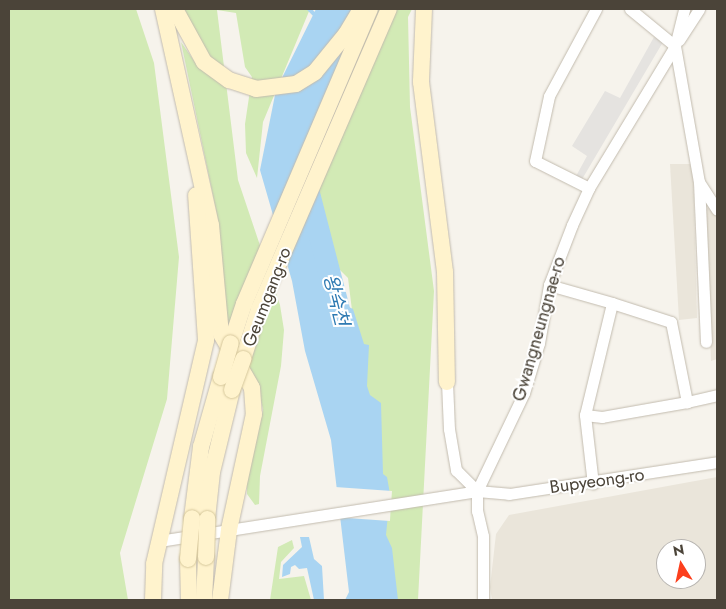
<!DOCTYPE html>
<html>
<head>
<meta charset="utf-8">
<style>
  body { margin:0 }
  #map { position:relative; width:726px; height:609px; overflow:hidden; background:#f6f3ec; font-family:Jost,"Noto Sans KR",sans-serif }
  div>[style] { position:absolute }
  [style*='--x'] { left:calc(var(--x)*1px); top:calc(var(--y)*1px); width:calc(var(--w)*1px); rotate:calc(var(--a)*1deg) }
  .residential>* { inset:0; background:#eae5da }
  .green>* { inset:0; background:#d2eab5 }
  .parking>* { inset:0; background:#e5e3e0 }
  .water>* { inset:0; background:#a9d4f2 }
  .pier>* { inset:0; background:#f6f3ec; transform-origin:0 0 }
  .stream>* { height:4px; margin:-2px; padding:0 2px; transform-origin:2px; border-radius:2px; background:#a9d4f2 }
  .river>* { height:22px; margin:-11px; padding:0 11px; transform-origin:11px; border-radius:11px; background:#a9d4f2 }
  .roads { filter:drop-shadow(0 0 1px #c2bbae) drop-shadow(0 0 1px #c2bbae) }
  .street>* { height:11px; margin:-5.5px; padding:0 5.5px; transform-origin:5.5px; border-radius:5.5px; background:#fff }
  .secondary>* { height:16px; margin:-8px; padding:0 8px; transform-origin:8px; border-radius:8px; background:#fff3cd }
  .bridges { filter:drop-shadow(0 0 1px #d6c79b) drop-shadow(0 0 1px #d6c79b) }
  .secondary-bridge>* { height:16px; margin:-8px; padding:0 8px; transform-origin:8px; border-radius:8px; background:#fff3cd }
  span { translate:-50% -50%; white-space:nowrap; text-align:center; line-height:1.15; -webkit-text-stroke:4px #fff; paint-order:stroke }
  .street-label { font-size:18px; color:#4b4439 }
  .water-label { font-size:19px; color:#2e7ab2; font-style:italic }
  .frame { position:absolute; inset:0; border:10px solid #4b4439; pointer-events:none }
  .north { position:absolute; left:656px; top:539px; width:50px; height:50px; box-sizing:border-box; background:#fff; border:1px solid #b7b4b0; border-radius:50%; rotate:350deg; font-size:14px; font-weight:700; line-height:20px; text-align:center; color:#4b4439 }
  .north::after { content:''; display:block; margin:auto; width:18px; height:22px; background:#fc3f1d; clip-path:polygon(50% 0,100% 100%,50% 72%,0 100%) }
</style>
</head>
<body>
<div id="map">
  <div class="residential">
    <div style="clip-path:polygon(670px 164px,693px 164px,697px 318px,679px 320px)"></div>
    <div style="clip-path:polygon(717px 202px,717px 359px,711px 361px,706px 209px)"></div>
    <div style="clip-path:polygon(evenodd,717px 477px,717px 600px,492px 600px,490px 587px,496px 534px,509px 515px,717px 477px,666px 549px,696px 549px,696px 579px,666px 579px,666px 549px)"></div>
  </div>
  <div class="green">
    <div style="clip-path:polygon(9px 9px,136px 9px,154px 63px,179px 257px,167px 399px,120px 553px,128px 600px,9px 600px)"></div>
    <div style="clip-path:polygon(184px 9px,310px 9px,263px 122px,257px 178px,246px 153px,245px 124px,252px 77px,245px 67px,236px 13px,217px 10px,238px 180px,280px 305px,284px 330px,281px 366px,260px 476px,259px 504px,255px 505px,247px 494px,247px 482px,263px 410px,257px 381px,226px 327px,217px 215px,181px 42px,197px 65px)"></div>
    <div style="clip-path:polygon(349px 9px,412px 9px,408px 17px,410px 107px,434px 291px,418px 600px,388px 600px,348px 278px,315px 245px,284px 176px)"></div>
    <div style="clip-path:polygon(292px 540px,294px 548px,281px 562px,279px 579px,304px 576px,311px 600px,270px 600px,278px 547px)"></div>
  </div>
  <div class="parking">
    <div style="clip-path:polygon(654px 37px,663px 42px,581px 181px,575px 178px,587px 156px,572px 146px,605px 91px,620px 98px)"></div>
  </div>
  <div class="water">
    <div style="clip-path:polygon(316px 9px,368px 9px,310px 201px,331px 293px,341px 287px,345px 305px,353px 309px,364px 344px,369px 345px,367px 386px,370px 395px,381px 403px,383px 474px,387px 477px,390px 494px,386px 535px,392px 548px,398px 600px,345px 600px,349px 592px,331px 440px,305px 351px,292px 281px,260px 170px,276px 90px)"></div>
    <div style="clip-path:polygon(300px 537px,309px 537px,314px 559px,322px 566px,324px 600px,314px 600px,307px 568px,299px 569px,295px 565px,291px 567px,290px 574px,282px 577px,283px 565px,302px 547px)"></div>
  </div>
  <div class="pier">
    <div style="left:392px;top:491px;width:30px;height:57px;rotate:94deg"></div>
  </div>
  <div class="stream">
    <div style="--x:309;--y:9;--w:10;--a:45"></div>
  </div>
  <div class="river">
    <div style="--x:305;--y:178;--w:148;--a:75.5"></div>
  </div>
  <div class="roads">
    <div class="street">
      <div style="--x:630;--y:9;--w:58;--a:39.4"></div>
      <div style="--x:675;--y:46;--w:138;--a:80"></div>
      <div style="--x:699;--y:182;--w:33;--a:57"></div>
      <div style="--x:679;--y:40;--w:37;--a:-57"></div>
      <div style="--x:699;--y:182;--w:160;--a:87.5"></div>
      <div style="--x:589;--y:188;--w:60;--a:-153.4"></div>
      <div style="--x:535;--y:161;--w:66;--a:-77.8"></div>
      <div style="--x:549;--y:96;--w:99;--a:-61.6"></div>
      <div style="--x:549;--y:285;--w:66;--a:15.9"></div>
      <div style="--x:612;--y:303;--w:62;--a:17.9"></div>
      <div style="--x:671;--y:322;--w:82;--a:78.7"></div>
      <div style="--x:687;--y:402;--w:86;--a:170"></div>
      <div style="--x:602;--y:417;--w:17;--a:-173"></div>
      <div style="--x:585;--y:415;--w:115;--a:-76.4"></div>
      <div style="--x:447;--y:382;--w:47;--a:87.6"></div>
      <div style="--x:449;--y:429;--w:42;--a:80.3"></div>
      <div style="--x:456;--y:470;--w:30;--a:45"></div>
      <div style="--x:687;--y:402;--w:31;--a:-13"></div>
      <div style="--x:585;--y:415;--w:69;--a:83.4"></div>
      <div style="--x:159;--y:541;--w:322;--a:-8.9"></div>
      <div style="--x:477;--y:491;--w:32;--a:5"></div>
      <div style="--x:509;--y:494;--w:210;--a:-8.7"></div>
      <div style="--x:483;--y:600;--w:64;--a:-90"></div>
      <div style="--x:483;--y:536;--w:26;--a:-103"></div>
      <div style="--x:477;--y:511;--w:20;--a:-90"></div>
      <div style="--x:477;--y:491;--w:109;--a:-64.4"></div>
      <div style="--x:524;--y:393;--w:52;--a:-73.3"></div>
      <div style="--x:539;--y:343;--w:59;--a:-80.2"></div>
      <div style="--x:549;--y:285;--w:64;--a:-69"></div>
      <div style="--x:572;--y:225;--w:41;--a:-65.3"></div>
      <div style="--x:589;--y:188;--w:166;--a:-58.8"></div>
      <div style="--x:675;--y:46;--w:38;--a:-76"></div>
    </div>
    <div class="secondary">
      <div style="--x:163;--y:9;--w:221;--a:77.5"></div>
      <div style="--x:211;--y:225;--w:109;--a:84.8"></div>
      <div style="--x:221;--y:334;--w:62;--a:60.1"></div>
      <div style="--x:252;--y:388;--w:26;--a:86"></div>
      <div style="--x:254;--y:414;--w:119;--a:102.2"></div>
      <div style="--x:229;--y:530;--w:71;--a:97.3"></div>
      <div style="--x:175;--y:9;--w:60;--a:61.3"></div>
      <div style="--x:204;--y:62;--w:31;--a:36"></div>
      <div style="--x:229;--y:80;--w:28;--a:18"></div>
      <div style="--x:256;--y:89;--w:40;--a:-7.1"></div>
      <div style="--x:296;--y:84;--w:22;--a:-32"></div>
      <div style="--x:315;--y:72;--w:49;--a:-50.8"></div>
      <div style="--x:346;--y:34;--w:29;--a:-59"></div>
      <div style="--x:424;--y:9;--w:73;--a:92.4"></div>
      <div style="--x:421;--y:82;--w:192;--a:82.8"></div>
      <div style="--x:445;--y:272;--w:110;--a:89"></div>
      <div style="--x:231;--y:343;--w:41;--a:-71.6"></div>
      <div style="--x:244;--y:304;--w:321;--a:-66.9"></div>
      <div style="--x:243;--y:359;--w:52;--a:-72.3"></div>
      <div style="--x:259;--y:309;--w:327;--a:-66.6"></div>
      <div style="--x:192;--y:518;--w:72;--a:-82.8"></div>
      <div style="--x:201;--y:447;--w:73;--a:-74.1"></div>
      <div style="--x:207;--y:519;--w:47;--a:-83.9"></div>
      <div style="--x:212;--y:472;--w:84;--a:-76.3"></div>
      <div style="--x:188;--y:559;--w:41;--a:88.6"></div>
      <div style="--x:153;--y:600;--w:36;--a:-88"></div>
      <div style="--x:154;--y:564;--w:230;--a:-76.9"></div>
      <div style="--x:206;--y:340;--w:145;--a:-93.9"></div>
      <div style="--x:204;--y:600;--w:43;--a:-87.3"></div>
    </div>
  </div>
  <div class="bridges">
    <div class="secondary-bridge">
      <div style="--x:221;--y:377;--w:35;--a:-74"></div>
      <div style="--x:232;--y:390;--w:33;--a:-70"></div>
      <div style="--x:206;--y:557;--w:38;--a:-88"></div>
      <div style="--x:188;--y:559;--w:41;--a:-84.4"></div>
    </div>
  </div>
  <div class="street-label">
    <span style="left:267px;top:297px;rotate:-69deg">Geumgang-ro</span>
    <span style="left:539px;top:329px;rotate:-74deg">Gwangneungnae-ro</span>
    <span style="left:597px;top:481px;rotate:-8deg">Bupyeong-ro</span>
  </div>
  <div class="water-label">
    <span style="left:336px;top:300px;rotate:76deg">왕숙천</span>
  </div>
  <div class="frame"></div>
  <div class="north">N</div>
</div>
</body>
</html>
